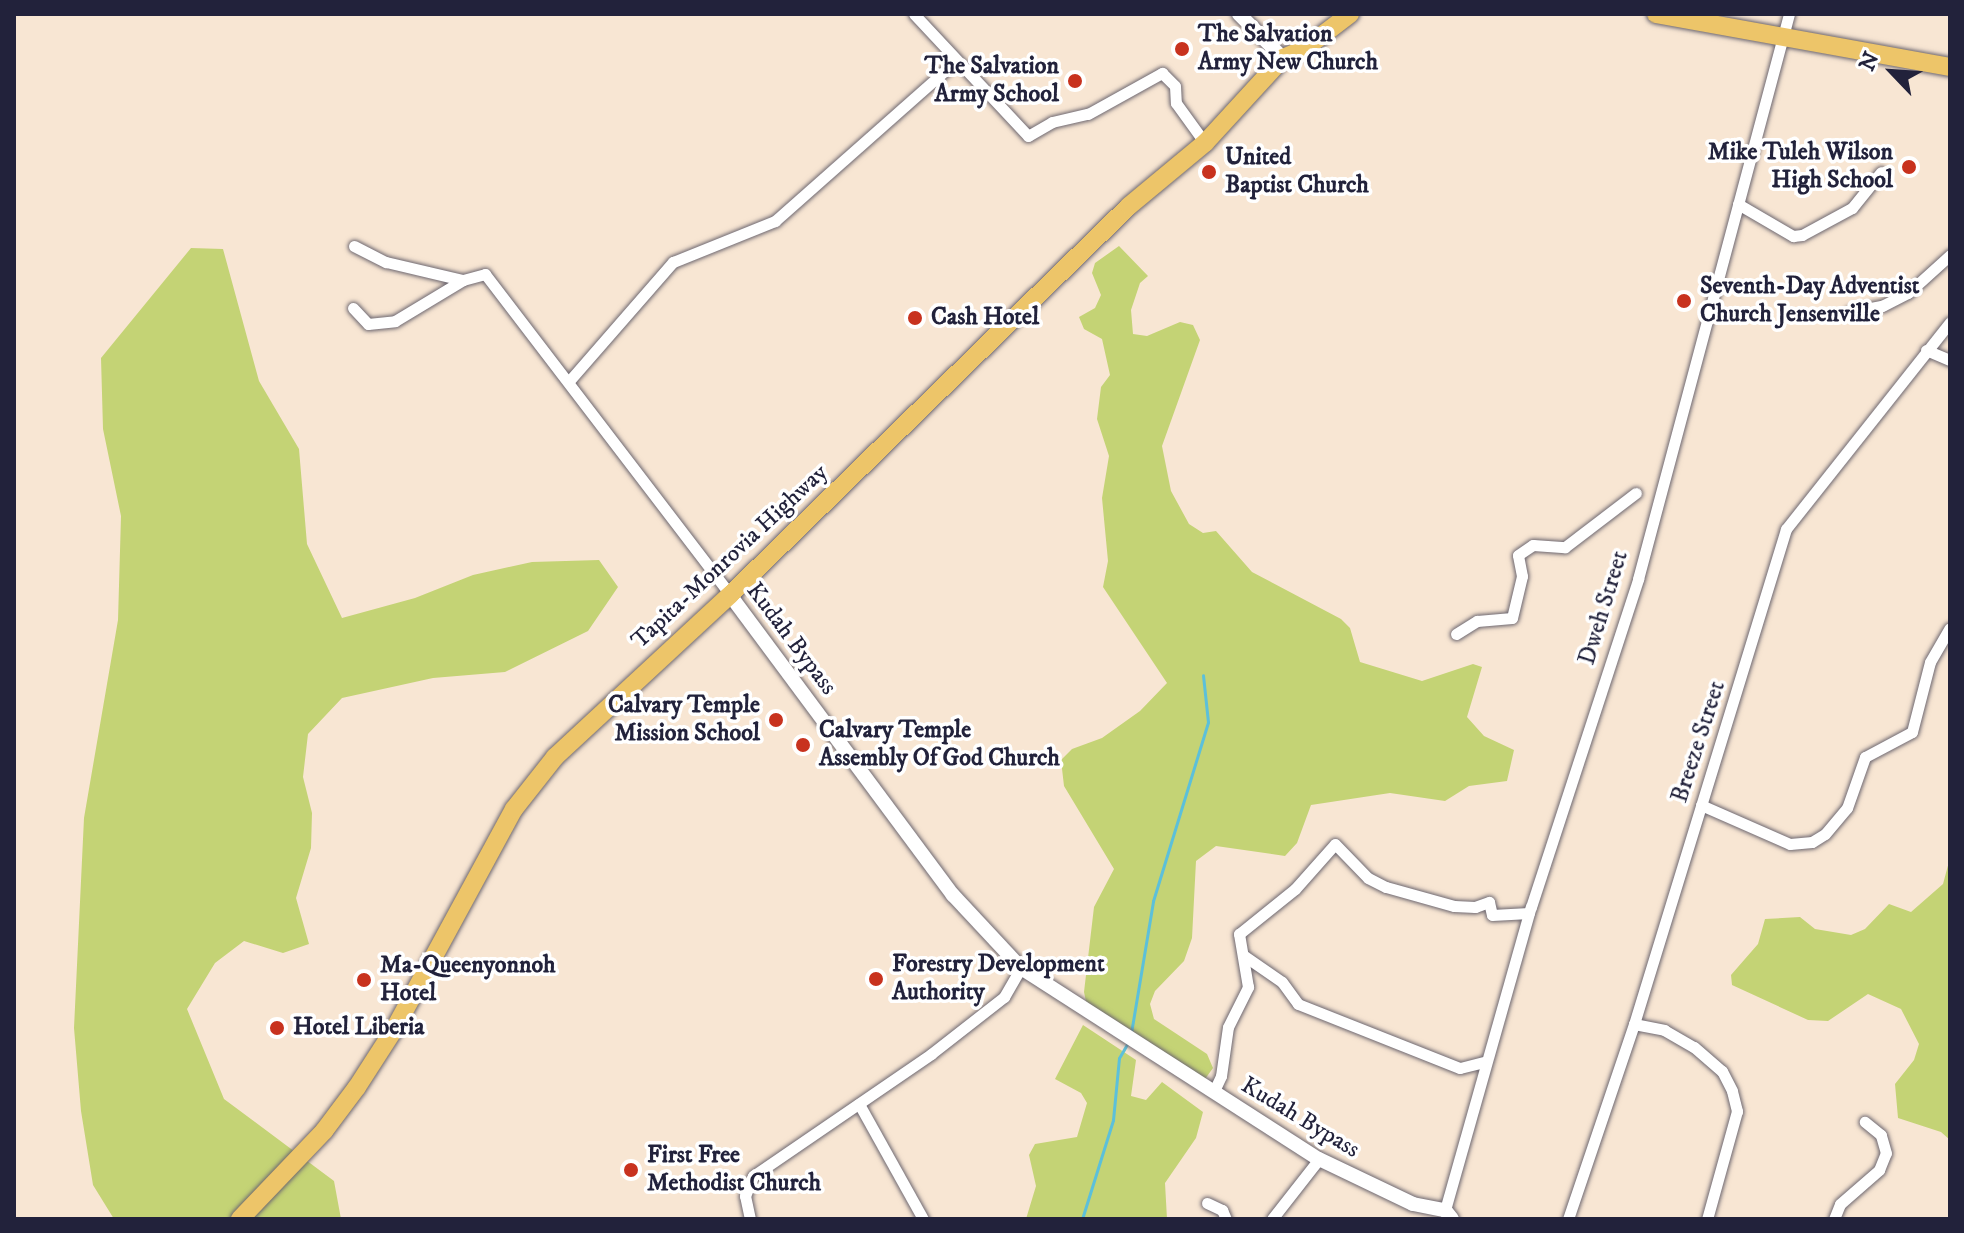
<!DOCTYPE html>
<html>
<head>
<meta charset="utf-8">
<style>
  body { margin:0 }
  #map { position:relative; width:1964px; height:1233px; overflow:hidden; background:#f8e6d3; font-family:"IM FELL DW Pica",serif }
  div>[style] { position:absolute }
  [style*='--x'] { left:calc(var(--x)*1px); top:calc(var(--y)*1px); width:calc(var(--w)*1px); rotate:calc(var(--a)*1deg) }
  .green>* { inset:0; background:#c4d375 }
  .stream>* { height:3px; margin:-1.5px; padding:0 1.5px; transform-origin:1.5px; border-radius:1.5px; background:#5cc0da }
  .roads { filter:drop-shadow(0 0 2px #6d6770) drop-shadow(0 0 2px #6d6770) }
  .minor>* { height:11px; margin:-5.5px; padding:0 5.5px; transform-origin:5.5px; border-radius:5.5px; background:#fff }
  .tertiary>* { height:14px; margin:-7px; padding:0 7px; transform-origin:7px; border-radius:7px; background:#fff }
  .trunk>* { height:18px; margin:-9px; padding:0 9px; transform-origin:9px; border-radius:9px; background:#edc569 }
  .dots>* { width:22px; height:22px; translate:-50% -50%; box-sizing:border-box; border:4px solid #fff; border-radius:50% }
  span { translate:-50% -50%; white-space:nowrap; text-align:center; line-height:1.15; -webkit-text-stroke:7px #fff; paint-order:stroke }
  .poi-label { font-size:24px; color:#22223b; font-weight:700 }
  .left { translate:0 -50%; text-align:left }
  .right { translate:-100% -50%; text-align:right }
  .street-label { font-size:24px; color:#22223b }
  .frame { position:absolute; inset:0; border:16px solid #22223b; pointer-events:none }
  .north { position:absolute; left:1852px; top:32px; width:80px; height:80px; -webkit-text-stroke:6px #fff; paint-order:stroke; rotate:295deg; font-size:22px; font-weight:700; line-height:32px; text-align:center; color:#22223b }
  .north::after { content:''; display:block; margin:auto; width:28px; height:36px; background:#22223b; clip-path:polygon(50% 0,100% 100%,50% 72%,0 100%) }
</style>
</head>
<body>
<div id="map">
  <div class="green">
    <div style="clip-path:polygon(1119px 246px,1148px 276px,1140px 283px,1131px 310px,1133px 334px,1147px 336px,1180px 322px,1193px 325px,1200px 340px,1162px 446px,1171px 491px,1189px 524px,1203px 533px,1216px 531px,1252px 572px,1341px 619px,1350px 628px,1360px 662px,1422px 681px,1473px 664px,1482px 667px,1467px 717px,1484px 736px,1514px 750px,1507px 781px,1469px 786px,1445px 801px,1390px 793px,1311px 805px,1297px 843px,1285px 856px,1216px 846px,1196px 861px,1192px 938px,1184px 961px,1155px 991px,1150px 1004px,1154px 1019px,1207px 1054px,1213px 1068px,1205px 1079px,1088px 1011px,1084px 992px,1094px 907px,1114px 869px,1064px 786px,1061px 760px,1072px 749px,1102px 738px,1140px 711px,1167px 683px,1103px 587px,1108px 561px,1102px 498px,1109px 456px,1097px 419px,1101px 387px,1110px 375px,1102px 339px,1084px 329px,1079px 317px,1095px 308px,1101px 295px,1092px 273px,1095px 263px)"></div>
    <div style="clip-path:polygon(191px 248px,223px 249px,259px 381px,299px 449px,307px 544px,342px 618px,415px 598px,473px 575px,532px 562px,599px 560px,618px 587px,588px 631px,505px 672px,433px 678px,342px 698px,308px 734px,303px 777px,312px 813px,311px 848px,296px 898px,309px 944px,283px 953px,244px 941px,215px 963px,187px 1009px,224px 1099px,334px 1181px,341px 1219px,114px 1219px,93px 1185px,81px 1111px,74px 1028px,84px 818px,118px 620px,121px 516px,103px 429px,101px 358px)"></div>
    <div style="clip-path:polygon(1950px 858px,1950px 1140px,1941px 1132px,1898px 1118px,1895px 1084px,1914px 1060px,1919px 1044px,1901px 1009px,1868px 994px,1828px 1021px,1808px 1020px,1732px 985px,1731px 975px,1758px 944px,1765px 919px,1800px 917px,1815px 929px,1851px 935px,1865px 929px,1889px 904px,1911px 912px,1943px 884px)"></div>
    <div style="clip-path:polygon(1083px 1025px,1136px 1060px,1131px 1096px,1146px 1100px,1162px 1082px,1203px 1112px,1196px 1138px,1165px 1183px,1167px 1219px,1026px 1219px,1036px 1186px,1029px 1155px,1035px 1144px,1077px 1137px,1087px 1103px,1081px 1093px,1055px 1079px)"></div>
  </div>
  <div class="stream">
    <div style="--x:1131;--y:1033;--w:134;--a:-80.5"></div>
    <div style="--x:1153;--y:901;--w:187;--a:-72.9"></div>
    <div style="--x:1208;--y:722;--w:47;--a:-96.1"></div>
    <div style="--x:1082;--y:1219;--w:104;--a:-72.6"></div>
    <div style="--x:1113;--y:1120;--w:62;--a:-84.5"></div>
    <div style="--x:1119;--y:1058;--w:16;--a:-60"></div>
  </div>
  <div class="roads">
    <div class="minor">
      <div style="--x:914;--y:14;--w:167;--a:46.9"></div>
      <div style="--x:1028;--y:136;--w:28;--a:-30"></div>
      <div style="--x:1052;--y:122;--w:37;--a:-13"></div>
      <div style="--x:1088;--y:114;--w:85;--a:-29"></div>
      <div style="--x:1162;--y:73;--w:18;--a:45"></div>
      <div style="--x:1175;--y:86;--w:17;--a:87"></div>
      <div style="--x:1176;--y:103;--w:49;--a:54.1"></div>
      <div style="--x:1738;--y:204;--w:64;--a:30.2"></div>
      <div style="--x:1793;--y:236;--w:9;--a:-6"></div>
      <div style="--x:1802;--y:235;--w:57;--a:-28.4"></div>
      <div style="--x:1852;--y:208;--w:46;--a:-51.1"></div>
      <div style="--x:354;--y:246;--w:36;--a:27"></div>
      <div style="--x:386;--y:262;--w:79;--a:13.2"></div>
      <div style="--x:353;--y:308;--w:22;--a:47"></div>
      <div style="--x:368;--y:324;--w:27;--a:-6"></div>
      <div style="--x:395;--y:321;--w:79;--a:-31.1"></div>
      <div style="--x:463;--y:280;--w:23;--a:-15"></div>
      <div style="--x:485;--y:274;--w:404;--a:52.6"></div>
      <div style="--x:1850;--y:312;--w:33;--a:-11"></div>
      <div style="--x:1882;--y:306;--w:29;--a:-27"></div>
      <div style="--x:1908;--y:293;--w:57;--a:-42.1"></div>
      <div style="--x:1926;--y:350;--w:26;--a:23"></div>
      <div style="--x:570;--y:380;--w:157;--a:-48.9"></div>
      <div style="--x:673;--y:262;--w:110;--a:-21.9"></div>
      <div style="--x:775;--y:221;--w:242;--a:-41.5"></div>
      <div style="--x:1456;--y:634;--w:25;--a:-32"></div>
      <div style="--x:1477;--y:621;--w:35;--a:-5"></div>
      <div style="--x:1512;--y:618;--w:43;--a:-76.6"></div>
      <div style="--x:1522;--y:576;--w:21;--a:-101"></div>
      <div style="--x:1518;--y:555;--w:18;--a:-34"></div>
      <div style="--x:1533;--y:545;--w:32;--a:4"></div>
      <div style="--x:1565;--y:547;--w:89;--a:-37.3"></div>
      <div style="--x:1701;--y:805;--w:97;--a:23.7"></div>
      <div style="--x:1790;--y:844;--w:22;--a:-5"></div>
      <div style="--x:1812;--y:842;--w:15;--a:-32"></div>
      <div style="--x:1825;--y:834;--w:34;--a:-50"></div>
      <div style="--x:1847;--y:808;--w:54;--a:-70.6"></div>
      <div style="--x:1865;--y:757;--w:53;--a:-28"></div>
      <div style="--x:1912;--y:732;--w:72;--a:-75.6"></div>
      <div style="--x:1930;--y:662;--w:39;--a:-60"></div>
      <div style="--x:1243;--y:955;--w:47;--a:34.7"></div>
      <div style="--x:1282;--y:982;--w:27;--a:54"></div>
      <div style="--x:1298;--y:1004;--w:174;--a:21.6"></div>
      <div style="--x:1460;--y:1068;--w:25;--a:-14"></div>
      <div style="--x:1634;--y:1024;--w:31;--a:11"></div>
      <div style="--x:1664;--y:1030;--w:34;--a:30"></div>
      <div style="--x:1694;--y:1047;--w:37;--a:41"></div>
      <div style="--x:1722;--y:1071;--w:22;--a:63"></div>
      <div style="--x:1732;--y:1091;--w:21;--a:76"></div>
      <div style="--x:1737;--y:1111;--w:112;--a:105.5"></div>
      <div style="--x:1214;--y:1091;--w:17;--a:-65"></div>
      <div style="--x:1221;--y:1076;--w:49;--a:-81.9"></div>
      <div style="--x:1228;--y:1027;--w:45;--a:-63.4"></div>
      <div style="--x:1248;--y:987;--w:54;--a:-99.6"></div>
      <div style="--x:1239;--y:934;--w:72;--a:-38.8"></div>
      <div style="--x:1295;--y:889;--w:60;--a:-48.4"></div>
      <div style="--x:1335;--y:844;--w:47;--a:45.9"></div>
      <div style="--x:1368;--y:878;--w:20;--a:27"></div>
      <div style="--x:1386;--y:887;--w:71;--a:15.6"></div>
      <div style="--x:1454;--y:906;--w:21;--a:3"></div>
      <div style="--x:1475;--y:907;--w:15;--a:-20"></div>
      <div style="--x:1489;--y:902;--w:13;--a:77"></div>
      <div style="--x:1492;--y:915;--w:37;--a:-3"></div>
      <div style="--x:859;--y:1104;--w:132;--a:60.9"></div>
      <div style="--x:1207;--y:1203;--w:17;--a:25"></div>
      <div style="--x:1222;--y:1210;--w:10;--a:66"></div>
      <div style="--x:1445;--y:1210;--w:315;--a:-74.2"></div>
      <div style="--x:1531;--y:907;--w:345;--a:-71.9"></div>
      <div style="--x:1638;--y:579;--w:585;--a:-75.04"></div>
      <div style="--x:750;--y:1219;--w:24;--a:-102"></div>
      <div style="--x:745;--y:1196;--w:22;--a:-68"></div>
      <div style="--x:753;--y:1176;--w:216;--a:-34.4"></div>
      <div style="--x:931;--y:1054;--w:93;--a:-38"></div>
      <div style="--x:1004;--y:997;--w:34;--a:-60"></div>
      <div style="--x:1272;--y:1219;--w:76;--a:-51.9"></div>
      <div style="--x:1568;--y:1219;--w:206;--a:-71.3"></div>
      <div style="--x:1634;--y:1024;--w:518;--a:-72.93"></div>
      <div style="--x:1786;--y:529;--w:264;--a:-51.6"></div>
      <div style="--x:1834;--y:1219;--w:16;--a:-68"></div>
      <div style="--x:1840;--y:1204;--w:52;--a:-41.1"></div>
      <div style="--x:1879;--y:1170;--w:18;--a:-68"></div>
      <div style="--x:1886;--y:1153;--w:19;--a:-106"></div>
      <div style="--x:1881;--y:1135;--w:21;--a:-141"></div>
    </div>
    <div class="tertiary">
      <div style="--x:1239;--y:14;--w:62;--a:45"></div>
      <div style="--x:730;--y:595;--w:374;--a:53.4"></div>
      <div style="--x:953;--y:895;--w:100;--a:47"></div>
      <div style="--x:1021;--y:968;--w:354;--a:32.7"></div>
      <div style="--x:1319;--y:1159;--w:104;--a:25.6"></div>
      <div style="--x:1413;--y:1204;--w:33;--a:11"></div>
      <div style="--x:1445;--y:1210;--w:11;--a:52"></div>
    </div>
    <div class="trunk">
      <div style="--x:1656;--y:14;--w:299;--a:10.2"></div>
      <div style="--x:240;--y:1219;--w:122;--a:-46.3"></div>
      <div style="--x:324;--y:1131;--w:55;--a:-53.1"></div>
      <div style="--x:357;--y:1087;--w:70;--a:-57.2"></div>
      <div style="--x:395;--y:1028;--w:249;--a:-61.5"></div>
      <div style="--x:514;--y:809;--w:66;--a:-51.7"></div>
      <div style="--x:555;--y:757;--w:238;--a:-42.8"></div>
      <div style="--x:730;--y:595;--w:557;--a:-44.27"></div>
      <div style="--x:1129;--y:206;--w:99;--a:-39.7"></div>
      <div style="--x:1205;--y:143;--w:115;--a:-47.5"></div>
      <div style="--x:1283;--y:58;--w:23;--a:-23"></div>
      <div style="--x:1304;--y:49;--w:58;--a:-37.3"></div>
    </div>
  </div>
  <div class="dots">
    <div style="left:1182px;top:49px;background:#c8321e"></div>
    <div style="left:1075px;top:81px;background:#c8321e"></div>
    <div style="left:1909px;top:167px;background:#c8321e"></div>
    <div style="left:1209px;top:172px;background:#c8321e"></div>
    <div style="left:1684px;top:301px;background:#c8321e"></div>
    <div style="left:915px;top:318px;background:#c8321e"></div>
    <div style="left:776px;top:720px;background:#c8321e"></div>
    <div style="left:803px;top:745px;background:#c8321e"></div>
    <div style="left:876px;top:979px;background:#c8321e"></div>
    <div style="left:364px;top:980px;background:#c8321e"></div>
    <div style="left:277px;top:1028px;background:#c8321e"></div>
    <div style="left:631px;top:1170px;background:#c8321e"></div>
  </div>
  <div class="poi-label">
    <span class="left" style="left:1198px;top:49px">The Salvation<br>Army New Church</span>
    <span class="right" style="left:1059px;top:81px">The Salvation<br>Army School</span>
    <span class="right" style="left:1893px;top:167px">Mike Tuleh Wilson<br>High School</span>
    <span class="left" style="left:1225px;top:172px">United<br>Baptist Church</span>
    <span class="left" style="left:1700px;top:301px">Seventh-Day Adventist<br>Church Jensenville</span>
    <span class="left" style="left:931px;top:318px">Cash Hotel</span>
    <span class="right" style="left:760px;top:720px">Calvary Temple<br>Mission School</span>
    <span class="left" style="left:819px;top:745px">Calvary Temple<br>Assembly Of God Church</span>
    <span class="left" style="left:892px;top:979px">Forestry Development<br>Authority</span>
    <span class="left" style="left:380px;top:980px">Ma-Queenyonnoh<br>Hotel</span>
    <span class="left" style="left:293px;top:1028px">Hotel Liberia</span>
    <span class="left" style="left:647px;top:1170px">First Free<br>Methodist Church</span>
  </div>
  <div class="street-label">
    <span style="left:730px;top:557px;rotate:-43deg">Tapita-Monrovia Highway</span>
    <span style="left:1604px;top:608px;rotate:-73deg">Dweh Street</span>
    <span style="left:791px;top:639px;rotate:53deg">Kudah Bypass</span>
    <span style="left:1699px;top:742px;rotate:-72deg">Breeze Street</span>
    <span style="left:1300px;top:1118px;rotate:31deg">Kudah Bypass</span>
  </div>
  <div class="frame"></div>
  <div class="north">N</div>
</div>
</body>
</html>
